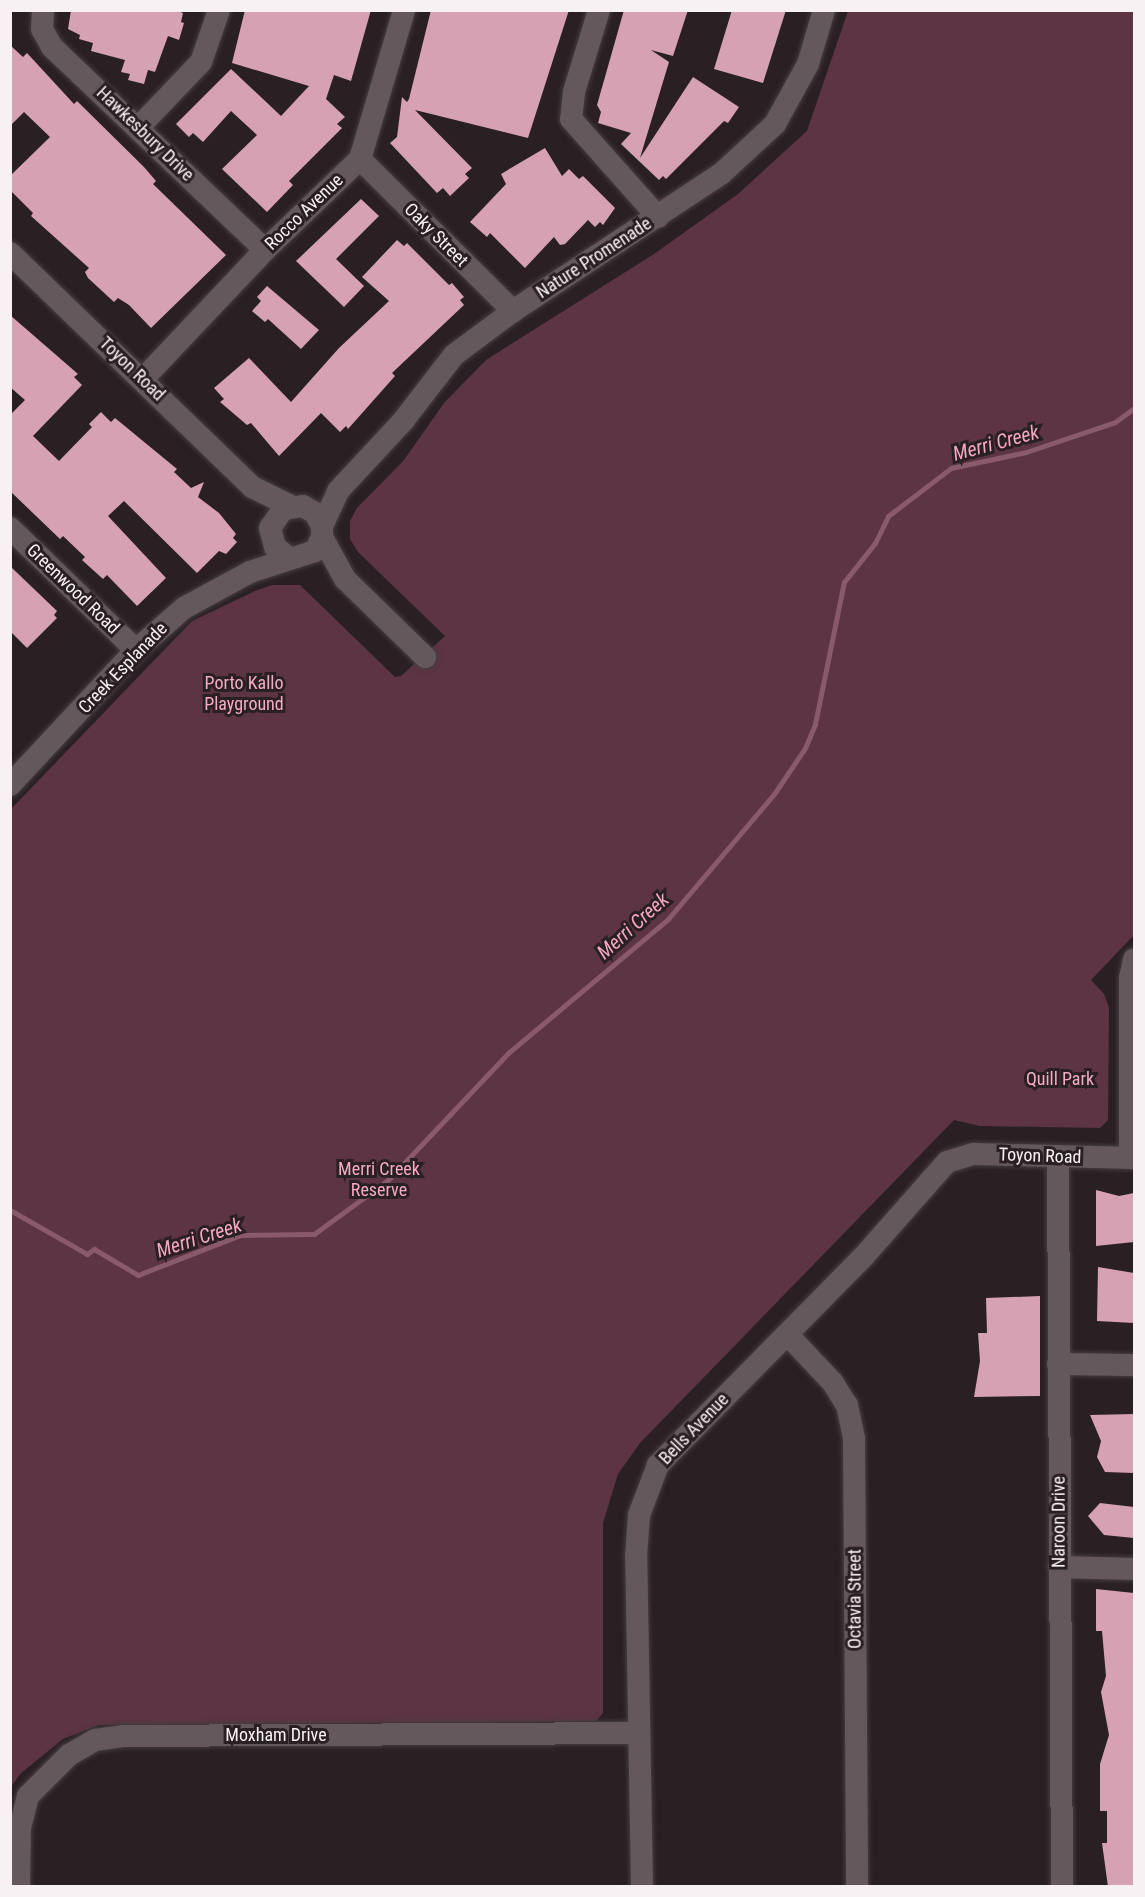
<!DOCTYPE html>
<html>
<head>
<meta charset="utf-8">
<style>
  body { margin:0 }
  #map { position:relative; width:1145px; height:1897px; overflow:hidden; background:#2a2024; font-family:"Roboto Condensed",sans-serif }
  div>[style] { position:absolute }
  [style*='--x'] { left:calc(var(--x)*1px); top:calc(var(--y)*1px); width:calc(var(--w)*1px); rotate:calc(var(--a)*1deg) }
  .green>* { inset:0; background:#5c3443 }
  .stream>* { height:5px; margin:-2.5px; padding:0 2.5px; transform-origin:2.5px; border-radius:2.5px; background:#895a6b }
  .building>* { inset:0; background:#d5a1b3 }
  .roads { filter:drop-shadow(0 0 2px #453d40) drop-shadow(0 0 2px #453d40) }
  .minor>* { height:22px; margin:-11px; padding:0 11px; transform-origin:11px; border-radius:11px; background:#64585c }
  span { translate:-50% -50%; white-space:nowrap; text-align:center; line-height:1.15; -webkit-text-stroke:6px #2a2024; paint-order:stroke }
  .street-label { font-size:18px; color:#f8f1f3 }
  .park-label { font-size:18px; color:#f6aac5 }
  .water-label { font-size:20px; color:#f3a7c2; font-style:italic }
  .frame { position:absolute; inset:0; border:12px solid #f8f1f3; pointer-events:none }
</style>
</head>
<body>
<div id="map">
  <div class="green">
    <div style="clip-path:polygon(848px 11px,1134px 11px,1134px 935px,1091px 980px,1104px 994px,1109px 1008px,1108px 1120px,1100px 1128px,980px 1126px,954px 1120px,640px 1443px,618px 1474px,603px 1523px,603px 1713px,596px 1721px,99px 1725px,63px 1739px,20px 1774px,11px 1787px,11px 809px,192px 621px,255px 591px,272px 585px,300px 585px,395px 677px,401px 676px,445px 636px,358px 552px,350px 539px,350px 521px,357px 508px,404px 460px,444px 403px,486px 360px,654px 254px,738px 194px,807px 131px)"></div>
  </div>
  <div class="stream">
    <div style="--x:10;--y:1210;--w:89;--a:29.7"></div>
    <div style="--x:87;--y:1254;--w:9;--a:-36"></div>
    <div style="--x:94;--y:1249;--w:51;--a:30.6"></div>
    <div style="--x:138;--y:1275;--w:110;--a:-21.4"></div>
    <div style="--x:240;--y:1235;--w:74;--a:-0.8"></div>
    <div style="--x:314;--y:1234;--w:92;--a:-36.1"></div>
    <div style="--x:388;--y:1180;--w:175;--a:-46.6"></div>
    <div style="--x:508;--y:1053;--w:209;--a:-39.9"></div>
    <div style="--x:668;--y:919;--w:164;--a:-49.7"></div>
    <div style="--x:774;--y:794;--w:55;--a:-56"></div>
    <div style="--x:805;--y:748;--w:26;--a:-67"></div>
    <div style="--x:815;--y:724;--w:145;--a:-78.5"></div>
    <div style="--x:844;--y:582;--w:50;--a:-51.5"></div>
    <div style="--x:875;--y:543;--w:30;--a:-64"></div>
    <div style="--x:888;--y:516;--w:79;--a:-37.3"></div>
    <div style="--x:951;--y:468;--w:77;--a:-12"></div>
    <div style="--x:1026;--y:452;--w:94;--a:-18.6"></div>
    <div style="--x:1115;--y:422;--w:24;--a:-36"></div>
  </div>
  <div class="building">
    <div style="clip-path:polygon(71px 10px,175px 10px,183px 13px,181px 22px,184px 23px,179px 40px,168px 36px,155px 72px,148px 70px,144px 84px,128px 80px,130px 74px,121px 72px,125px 60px,91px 51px,93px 43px,79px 39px,80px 35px,68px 29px)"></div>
    <div style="clip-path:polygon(245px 10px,371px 10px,351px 81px,334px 75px,326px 99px,345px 117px,337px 124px,342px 128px,289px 181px,293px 185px,267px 212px,222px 169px,257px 135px,231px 111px,203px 142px,193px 133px,189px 137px,176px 124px,231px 69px,281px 116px,309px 86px,232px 63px)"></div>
    <div style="clip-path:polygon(431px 10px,569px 10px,528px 138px,415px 110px,472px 168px,465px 174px,469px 178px,450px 196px,443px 188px,437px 193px,390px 143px,397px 137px,402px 97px,407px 102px,409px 99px)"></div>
    <div style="clip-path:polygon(624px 10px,688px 10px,673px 56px,651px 50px,669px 62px,640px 158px,693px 77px,739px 107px,728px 123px,724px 121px,666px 179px,663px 176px,659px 180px,621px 144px,631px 133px,598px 123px,601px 112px,597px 105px)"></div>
    <div style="clip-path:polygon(732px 10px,786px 10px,763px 83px,714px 69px)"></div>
    <div style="clip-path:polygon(10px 45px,23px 57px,27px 53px,74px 104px,77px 101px,144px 167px,156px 181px,153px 184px,226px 255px,151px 328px,129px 305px,118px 298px,114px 302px,88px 278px,85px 272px,89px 268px,31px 216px,33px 213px,10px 190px,10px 176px,50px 137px,24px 112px,10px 126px)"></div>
    <div style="clip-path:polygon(545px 148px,562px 176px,569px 169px,579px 179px,583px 176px,615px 208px,603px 225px,600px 222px,595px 227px,588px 220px,565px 244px,560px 245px,554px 237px,525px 268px,490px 233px,487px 237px,470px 222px,506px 184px,501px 174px)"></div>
    <div style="clip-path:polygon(361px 199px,379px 216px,336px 259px,364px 286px,344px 307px,296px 261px)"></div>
    <div style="clip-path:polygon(397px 240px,404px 246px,407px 243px,449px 285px,452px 283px,464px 297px,460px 300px,464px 305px,392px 373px,395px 376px,348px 429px,346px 426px,340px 432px,321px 413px,279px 456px,251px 423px,247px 425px,220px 402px,224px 399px,214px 388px,249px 358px,291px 402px,339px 348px,389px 301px,362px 277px)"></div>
    <div style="clip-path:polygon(267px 286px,319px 330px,301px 349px,268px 319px,265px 322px,252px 311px,261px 301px,257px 297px)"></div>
    <div style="clip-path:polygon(10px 315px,78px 374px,74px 377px,82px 385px,33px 436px,59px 461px,92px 427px,89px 424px,101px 412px,111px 422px,115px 418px,177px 469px,174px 472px,191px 488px,204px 482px,198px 497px,219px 513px,236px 534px,233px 538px,237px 542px,226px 554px,219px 551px,197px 573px,124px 501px,108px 516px,166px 578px,137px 606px,107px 575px,103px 579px,82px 560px,85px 557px,63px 536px,60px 539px,10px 491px,10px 415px,25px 400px,10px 387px)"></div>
    <div style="clip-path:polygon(10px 566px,57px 611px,54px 615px,57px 618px,27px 648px,10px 631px)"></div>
    <div style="clip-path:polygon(1096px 1190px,1119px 1196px,1134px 1193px,1134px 1242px,1096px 1246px)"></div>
    <div style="clip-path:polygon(1098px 1267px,1134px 1273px,1134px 1323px,1097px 1321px)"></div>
    <div style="clip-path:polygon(1040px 1296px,1040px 1396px,974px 1397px,980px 1361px,978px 1333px,987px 1333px,986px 1298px)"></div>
    <div style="clip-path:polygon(1134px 1414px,1134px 1473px,1105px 1472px,1097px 1457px,1101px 1441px,1090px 1415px)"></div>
    <div style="clip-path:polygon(1100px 1503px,1134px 1507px,1134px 1538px,1104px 1535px,1088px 1516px)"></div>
    <div style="clip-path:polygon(1096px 1589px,1134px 1593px,1134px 1887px,1108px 1887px,1102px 1843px,1107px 1843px,1107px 1811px,1100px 1811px,1100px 1764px,1109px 1735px,1101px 1692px,1106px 1676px,1102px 1631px,1096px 1631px)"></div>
  </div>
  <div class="roads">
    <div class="minor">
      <div style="--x:43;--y:10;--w:19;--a:93"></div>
      <div style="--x:42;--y:29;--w:21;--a:61"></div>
      <div style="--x:52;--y:47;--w:294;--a:43.6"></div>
      <div style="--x:599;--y:10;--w:86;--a:107"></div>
      <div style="--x:574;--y:92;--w:27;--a:96"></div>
      <div style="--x:571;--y:119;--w:131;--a:48.4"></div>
      <div style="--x:138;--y:128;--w:91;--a:-46.3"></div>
      <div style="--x:201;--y:62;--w:55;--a:-70.9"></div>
      <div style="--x:360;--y:159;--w:216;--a:44.8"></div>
      <div style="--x:10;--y:253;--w:337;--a:44"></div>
      <div style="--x:252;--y:487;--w:43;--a:26"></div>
      <div style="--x:143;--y:379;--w:178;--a:-46.6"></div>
      <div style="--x:265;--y:250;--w:132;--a:-43.8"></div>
      <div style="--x:360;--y:159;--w:155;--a:-73.5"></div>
      <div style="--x:322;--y:526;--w:38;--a:-65"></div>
      <div style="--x:338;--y:491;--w:96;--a:-47.1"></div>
      <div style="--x:403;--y:421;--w:83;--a:-52.3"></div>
      <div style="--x:454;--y:355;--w:74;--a:-36.7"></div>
      <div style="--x:513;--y:311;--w:249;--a:-33.4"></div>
      <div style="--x:721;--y:174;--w:74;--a:-42.8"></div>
      <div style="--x:775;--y:124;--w:68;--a:-61.2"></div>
      <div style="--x:808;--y:64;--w:56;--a:-73.5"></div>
      <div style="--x:10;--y:528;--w:175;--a:44.1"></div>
      <div style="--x:322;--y:537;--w:48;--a:61.3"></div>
      <div style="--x:345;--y:579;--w:112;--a:44.3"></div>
      <div style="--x:10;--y:785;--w:185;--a:-47"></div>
      <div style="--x:136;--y:650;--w:64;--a:-41.2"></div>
      <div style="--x:184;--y:608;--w:75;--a:-28.6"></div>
      <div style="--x:250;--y:572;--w:68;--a:-17.9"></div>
      <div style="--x:315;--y:551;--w:16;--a:-63"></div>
      <div style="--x:322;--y:537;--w:11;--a:-90"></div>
      <div style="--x:322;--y:526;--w:15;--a:-118"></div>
      <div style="--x:315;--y:513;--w:14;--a:-150"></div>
      <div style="--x:303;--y:506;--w:20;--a:171"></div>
      <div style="--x:283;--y:509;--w:23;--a:124"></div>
      <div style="--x:270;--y:528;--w:20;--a:75"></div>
      <div style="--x:275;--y:547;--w:16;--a:38"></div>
      <div style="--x:1058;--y:1158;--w:728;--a:89.69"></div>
      <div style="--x:1130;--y:1158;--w:180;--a:-90"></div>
      <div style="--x:1130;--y:978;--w:19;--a:-78"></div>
      <div style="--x:787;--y:1334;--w:67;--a:46.8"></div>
      <div style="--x:833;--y:1383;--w:26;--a:58"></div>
      <div style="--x:847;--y:1405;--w:35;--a:78"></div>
      <div style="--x:854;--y:1439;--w:447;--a:89.6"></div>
      <div style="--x:1058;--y:1364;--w:76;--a:0.8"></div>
      <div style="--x:1059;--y:1567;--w:75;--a:1.5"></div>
      <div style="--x:19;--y:1886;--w:58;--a:-89"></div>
      <div style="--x:20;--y:1828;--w:33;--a:-76"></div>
      <div style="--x:28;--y:1796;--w:58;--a:-45"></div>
      <div style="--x:69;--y:1755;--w:30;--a:-30"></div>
      <div style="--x:95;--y:1740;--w:28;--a:-8"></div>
      <div style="--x:123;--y:1736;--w:514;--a:-0.33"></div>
      <div style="--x:642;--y:1886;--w:329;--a:-91"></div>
      <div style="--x:636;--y:1557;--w:42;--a:-85.9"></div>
      <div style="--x:639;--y:1515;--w:53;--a:-69.2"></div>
      <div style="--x:658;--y:1465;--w:293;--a:-45.4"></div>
      <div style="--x:864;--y:1256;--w:125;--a:-48.6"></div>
      <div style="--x:947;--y:1162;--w:28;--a:-17"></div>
      <div style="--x:974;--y:1154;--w:160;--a:1.4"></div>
    </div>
  </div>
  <div class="street-label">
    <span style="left:145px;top:134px;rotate:44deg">Hawkesbury Drive</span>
    <span style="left:304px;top:212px;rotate:-44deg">Rocco Avenue</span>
    <span style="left:436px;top:235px;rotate:45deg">Oaky Street</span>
    <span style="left:594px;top:258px;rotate:-33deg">Nature Promenade</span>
    <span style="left:132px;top:369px;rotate:44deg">Toyon Road</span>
    <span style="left:73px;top:589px;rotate:44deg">Greenwood Road</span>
    <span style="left:123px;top:668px;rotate:-46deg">Creek Esplanade</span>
    <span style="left:1040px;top:1156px;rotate:2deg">Toyon Road</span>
    <span style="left:694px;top:1429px;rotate:-46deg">Bells Avenue</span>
    <span style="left:1059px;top:1522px;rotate:-90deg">Naroon Drive</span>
    <span style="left:855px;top:1599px;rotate:-90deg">Octavia Street</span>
    <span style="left:276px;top:1735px">Moxham Drive</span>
  </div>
  <div class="park-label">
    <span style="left:244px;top:694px">Porto Kallo<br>Playground</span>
    <span style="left:1060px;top:1079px">Quill Park</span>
    <span style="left:379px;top:1180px">Merri Creek<br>Reserve</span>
  </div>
  <div class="water-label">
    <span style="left:996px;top:443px;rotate:-15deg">Merri Creek</span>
    <span style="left:633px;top:926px;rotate:-42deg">Merri Creek</span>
    <span style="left:199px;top:1238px;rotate:-18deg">Merri Creek</span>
  </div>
  <div class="frame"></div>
</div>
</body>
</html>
